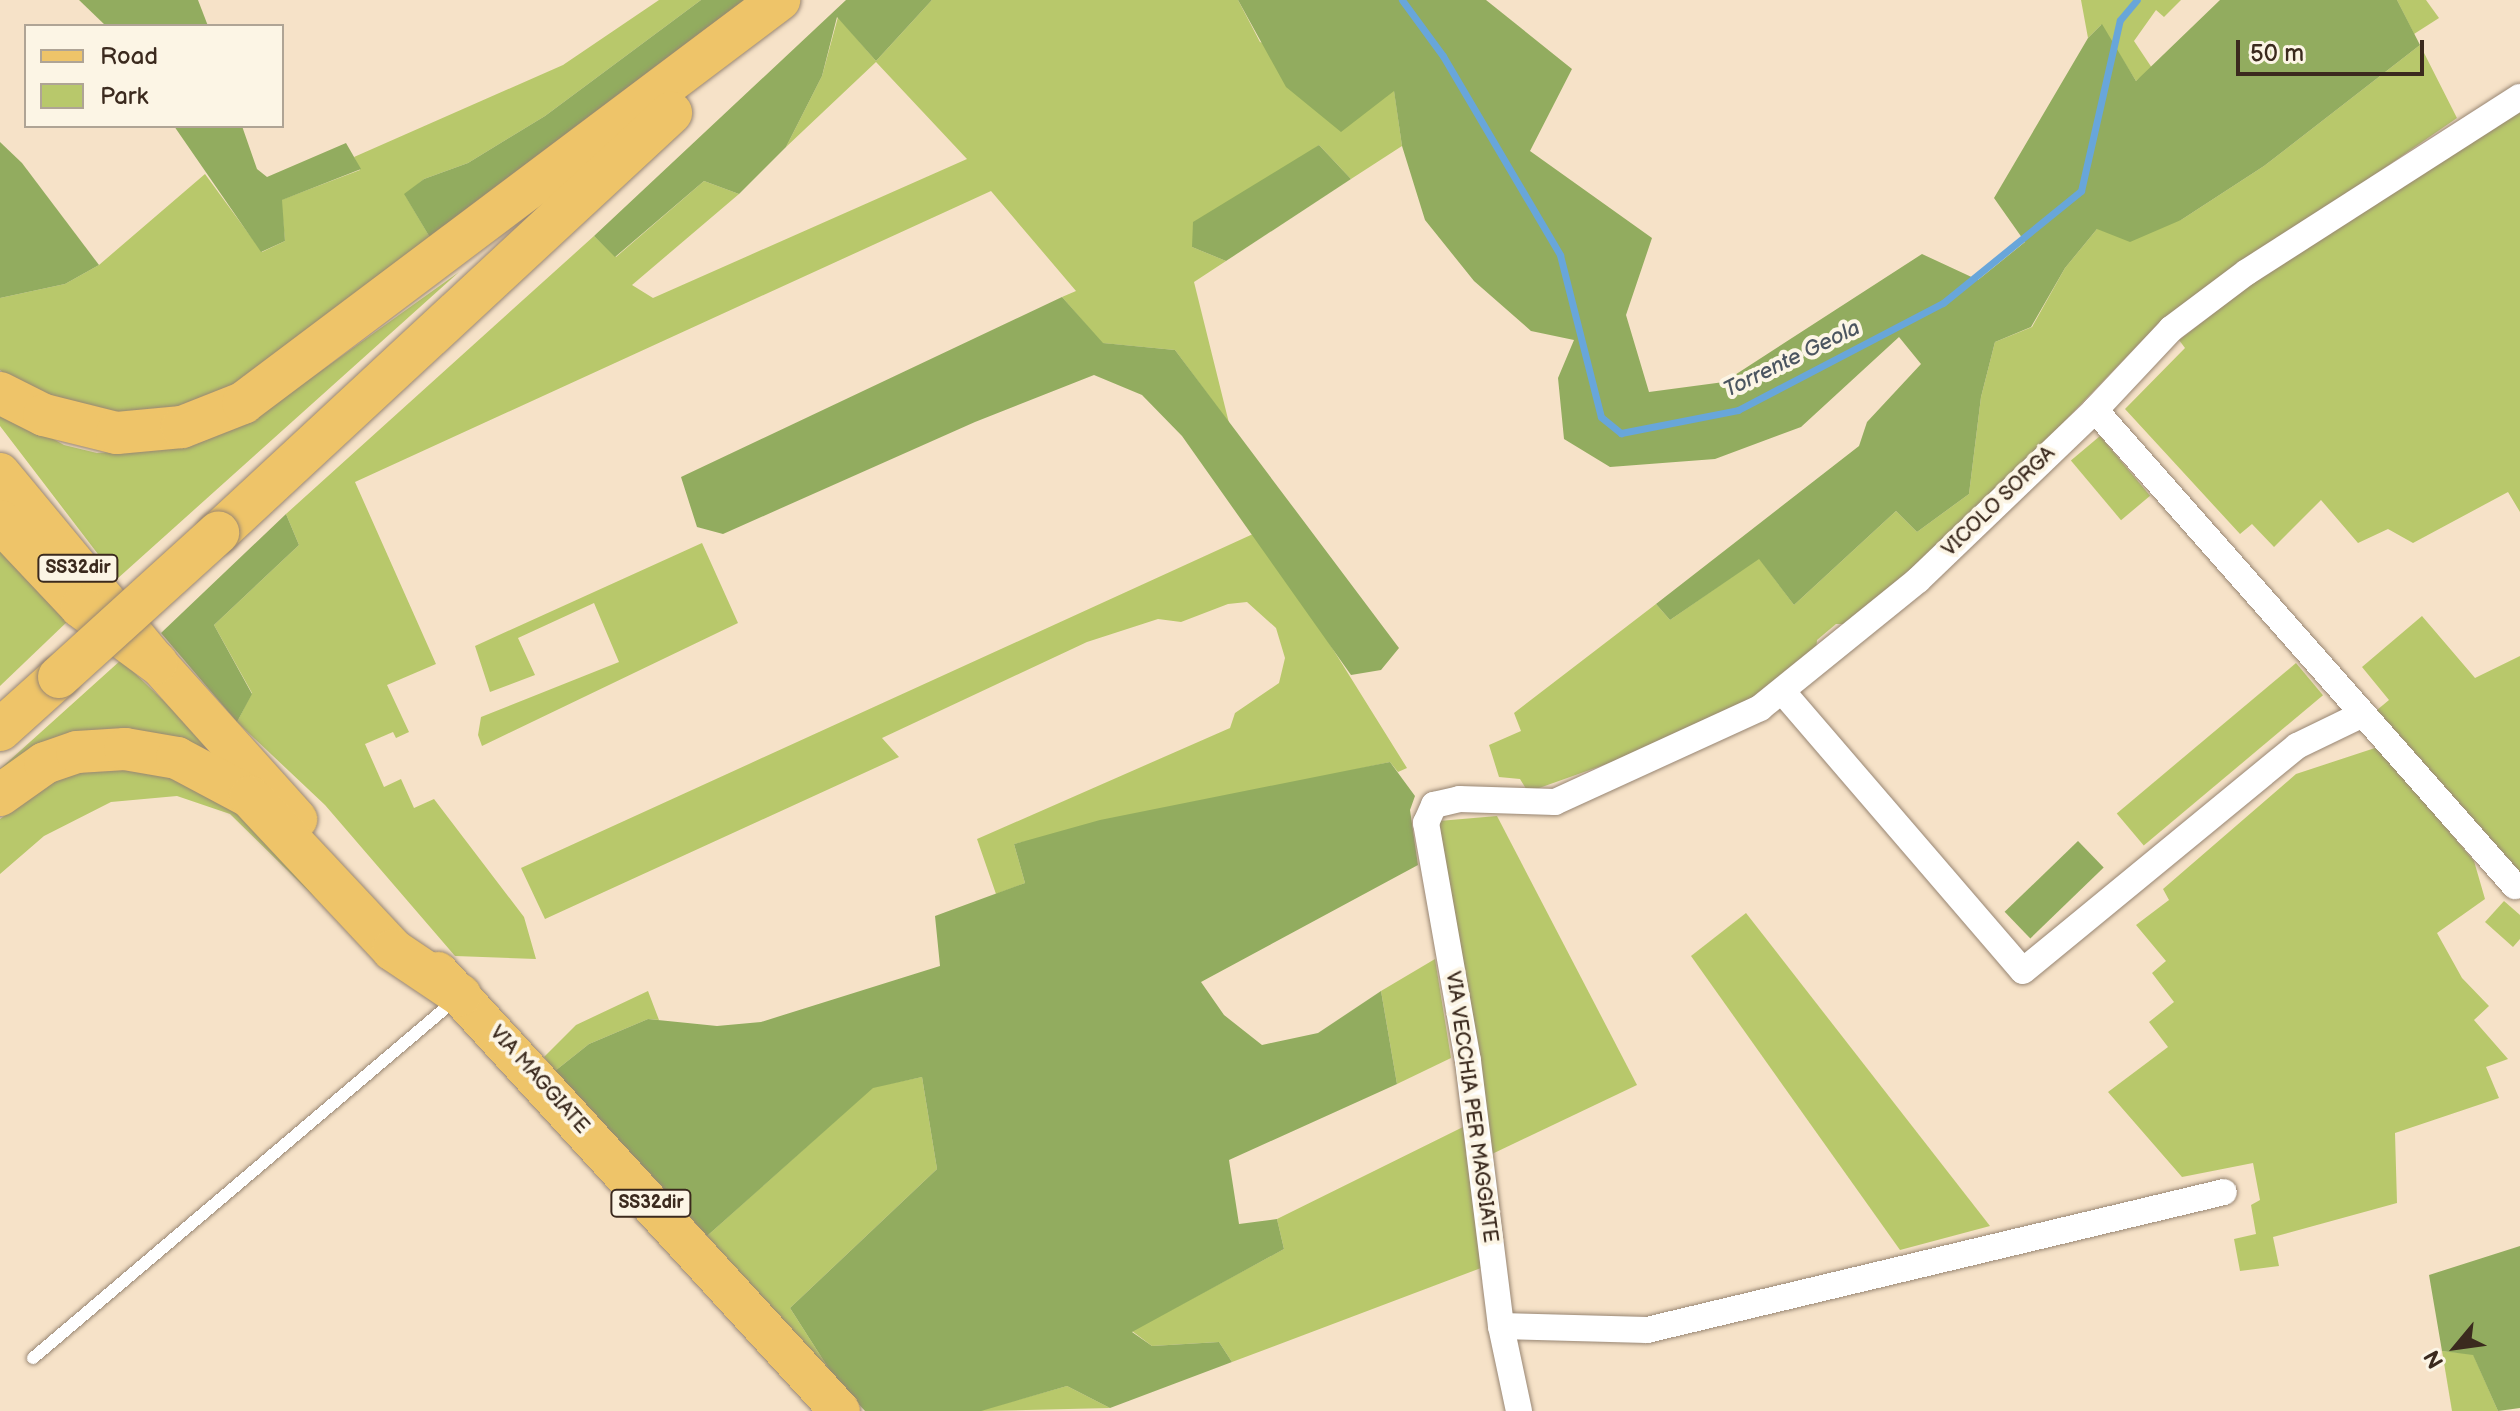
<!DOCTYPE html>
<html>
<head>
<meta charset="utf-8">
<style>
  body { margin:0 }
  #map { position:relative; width:2520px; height:1411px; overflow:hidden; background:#f6e2c8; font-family:"Balsamiq Sans",sans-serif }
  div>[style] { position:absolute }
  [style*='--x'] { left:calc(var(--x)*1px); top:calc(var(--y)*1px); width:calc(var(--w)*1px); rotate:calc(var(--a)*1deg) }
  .green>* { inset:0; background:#b8c86b; transform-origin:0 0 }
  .forest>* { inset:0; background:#92ac5f; transform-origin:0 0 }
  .stream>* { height:7px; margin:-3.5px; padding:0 3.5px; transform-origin:3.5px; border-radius:3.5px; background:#68a6da }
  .roads { filter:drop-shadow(0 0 2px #988673) drop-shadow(0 0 2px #988673) }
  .service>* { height:12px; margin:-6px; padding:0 6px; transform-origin:6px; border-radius:6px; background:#fff }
  .minor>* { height:26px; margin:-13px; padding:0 13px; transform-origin:13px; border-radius:13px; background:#fff }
  .primary>* { height:40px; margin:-20px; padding:0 20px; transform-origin:20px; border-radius:20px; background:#eec469 }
  .trunk>* { height:42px; margin:-21px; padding:0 21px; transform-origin:21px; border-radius:21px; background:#eec469 }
  .bridges { filter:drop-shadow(0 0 2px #988673) drop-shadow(0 0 2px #988673) }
  .trunk-bridge>* { height:42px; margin:-21px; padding:0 21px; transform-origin:21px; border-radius:21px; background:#eec469 }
  span { translate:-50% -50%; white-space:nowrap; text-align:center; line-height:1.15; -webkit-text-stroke:8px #fcf5e5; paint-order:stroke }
  .shield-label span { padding:2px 6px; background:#fcf5e5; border:2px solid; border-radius:6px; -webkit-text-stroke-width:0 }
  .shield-label { font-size:18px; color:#3b2a1e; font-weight:700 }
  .street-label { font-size:20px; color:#3b2a1e }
  .water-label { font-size:22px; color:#4b5560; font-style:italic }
  .legend { position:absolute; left:24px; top:24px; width:260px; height:104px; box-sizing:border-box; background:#fcf5e5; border:2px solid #afa495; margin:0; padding:10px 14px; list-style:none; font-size:24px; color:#3b2a1e }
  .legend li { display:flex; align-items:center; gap:16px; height:40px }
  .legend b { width:40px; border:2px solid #afa495 }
  .north { position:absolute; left:2416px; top:1307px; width:80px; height:80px; -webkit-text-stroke:6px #fcf5e5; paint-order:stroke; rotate:241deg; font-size:22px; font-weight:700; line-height:32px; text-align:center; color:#3b2a1e }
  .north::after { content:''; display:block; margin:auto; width:28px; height:36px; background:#3b2a1e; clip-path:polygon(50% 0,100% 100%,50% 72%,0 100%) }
  .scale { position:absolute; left:2236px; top:40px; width:188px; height:36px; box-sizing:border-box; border:4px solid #3b2a1e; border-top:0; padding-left:10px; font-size:24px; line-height:28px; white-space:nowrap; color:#3b2a1e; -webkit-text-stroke:6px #fcf5e5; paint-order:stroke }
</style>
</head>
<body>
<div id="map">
  <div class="green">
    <div style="clip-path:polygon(659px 0,701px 0,545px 116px,468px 163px,424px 179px,405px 195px,435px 246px,246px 386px,131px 426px,24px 391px,0 370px,0 298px,65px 284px,99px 265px,205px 174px,262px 252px,285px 241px,281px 200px,360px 170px,354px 157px,563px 65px)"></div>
    <div style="clip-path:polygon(932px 0,1238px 0,1260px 42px,1394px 90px,1402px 146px,1351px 179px,1319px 145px,1192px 247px,1226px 261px,1194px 282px,1229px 423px,1175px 350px,1102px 343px,1062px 297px,1076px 291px,991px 191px,355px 482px,436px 664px,387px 685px,409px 732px,396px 738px,393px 732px,365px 744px,384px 787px,401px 779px,414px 808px,434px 799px,524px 917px,536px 959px,455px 956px,325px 805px,237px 722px,252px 693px,214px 625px,299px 545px,286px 514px,594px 236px,616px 257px,704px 181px,739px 194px,632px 285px,653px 298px,967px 159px,876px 62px,786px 147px,822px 76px,838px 17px,876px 61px)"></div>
    <div style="clip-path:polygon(2081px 0,2181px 0,2164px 17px,2156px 10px,2134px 41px,2152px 68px,2136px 81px,2101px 25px,2088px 38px)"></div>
    <div style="clip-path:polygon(2397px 0,2426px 0,2439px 18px,2414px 34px)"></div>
    <div style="clip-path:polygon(2420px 45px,2457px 118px,2158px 324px,1980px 509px,1847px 624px,1836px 624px,1817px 640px,1816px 652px,1748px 703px,1671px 741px,1528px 792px,1520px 779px,1499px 777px,1489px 745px,1521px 731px,1514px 713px,1656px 604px,1670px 620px,1759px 558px,1794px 605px,1896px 511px,1917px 532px,1969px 494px,1981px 397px,1995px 342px,2032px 327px,2065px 268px,2097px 229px,2181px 220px,2264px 166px)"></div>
    <div style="clip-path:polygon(2520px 109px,2520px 512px,2508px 492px,2413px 543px,2388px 529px,2358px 543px,2321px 500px,2274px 547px,2252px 524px,2240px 534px,2125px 409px,2185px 348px,2179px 340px,2253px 283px)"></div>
    <div style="clip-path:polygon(459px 272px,117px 579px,0 426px,0 409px,64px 445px,97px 453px,189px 447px,251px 421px)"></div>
    <div style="left:2100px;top:436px;width:78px;height:38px;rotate:50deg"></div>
    <div style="clip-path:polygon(1253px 534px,1311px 614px,1407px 768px,1398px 772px,1390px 762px,1014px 844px,1025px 883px,996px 894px,977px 839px,1230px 728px,1235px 713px,1279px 683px,1285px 658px,1276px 628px,1247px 602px,1228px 604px,1181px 622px,1158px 619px,1087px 642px,882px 738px,899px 757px,545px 919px,521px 868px)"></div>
    <div style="clip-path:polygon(0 538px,70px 619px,0 686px)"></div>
    <div style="clip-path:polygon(702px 543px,738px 623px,482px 746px,478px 735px,481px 717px,619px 662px,594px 603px,518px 638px,535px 675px,490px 692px,475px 646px)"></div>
    <div style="clip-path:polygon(2422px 616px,2475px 678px,2520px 656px,2520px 872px,2377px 710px,2389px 700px,2362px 667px)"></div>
    <div style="clip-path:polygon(121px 660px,215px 750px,207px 757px,166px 741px,0 784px,0 769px)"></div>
    <div style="left:2296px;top:663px;width:42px;height:234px;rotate:50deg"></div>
    <div style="clip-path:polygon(2378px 747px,2474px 861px,2485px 899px,2437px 933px,2462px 978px,2489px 1006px,2474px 1020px,2508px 1059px,2486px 1067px,2499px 1098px,2395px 1133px,2397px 1203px,2273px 1237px,2279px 1266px,2240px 1271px,2234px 1239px,2256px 1234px,2251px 1205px,2260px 1200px,2253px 1163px,2182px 1177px,2108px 1092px,2168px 1047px,2149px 1022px,2174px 1002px,2152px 973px,2166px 961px,2136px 925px,2169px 900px,2163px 889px,2296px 774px)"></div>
    <div style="clip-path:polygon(113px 763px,168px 770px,251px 820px,347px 929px,230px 814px,177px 796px,111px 802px,44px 836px,0 874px,0 819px,61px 775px)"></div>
    <div style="clip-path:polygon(1497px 816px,1637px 1085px,1492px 1154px,1439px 821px)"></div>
    <div style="clip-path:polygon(2504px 901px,2520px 915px,2520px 939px,2513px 947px,2485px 922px)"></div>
    <div style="clip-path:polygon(1746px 913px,1990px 1226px,1900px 1250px,1691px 956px)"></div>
    <div style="clip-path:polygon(1435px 959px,1451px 1058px,1397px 1084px,1381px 991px)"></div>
    <div style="clip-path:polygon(648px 991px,659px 1020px,648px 1019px,589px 1044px,555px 1071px,544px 1057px,576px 1025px)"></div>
    <div style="clip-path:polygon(922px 1077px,937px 1169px,790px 1308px,836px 1380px,707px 1236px,873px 1087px)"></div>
    <div style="clip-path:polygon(1463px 1127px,1481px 1268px,1232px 1362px,1219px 1342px,1152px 1346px,1132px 1331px,1284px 1249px,1277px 1219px)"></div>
    <div style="clip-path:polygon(2442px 1351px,2473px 1354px,2498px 1411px,2452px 1411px)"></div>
    <div style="clip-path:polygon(1067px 1386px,1110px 1408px,981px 1411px,981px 1410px)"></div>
  </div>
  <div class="forest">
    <div style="clip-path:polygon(79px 0,198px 0,208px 26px,106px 26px)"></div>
    <div style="clip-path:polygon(701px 0,756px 0,435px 246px,404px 194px,424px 179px,468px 163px,545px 116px)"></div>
    <div style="clip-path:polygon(846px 0,932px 0,876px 61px,837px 17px,822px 76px,786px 147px,739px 194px,704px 181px,615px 257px,594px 236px)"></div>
    <div style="clip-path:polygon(1238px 0,1486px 0,1572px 69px,1530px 151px,1652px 238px,1626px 315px,1649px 392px,1724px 382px,1922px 254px,1978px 280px,2025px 242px,1994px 198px,2088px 38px,2102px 24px,2136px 81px,2220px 0,2397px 0,2420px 45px,2264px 166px,2181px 220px,2130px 242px,2097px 229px,2065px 268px,2031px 327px,1995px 342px,1981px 397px,1969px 494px,1917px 532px,1896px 511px,1794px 605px,1759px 559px,1670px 620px,1656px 604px,1859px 446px,1867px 422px,1921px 364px,1899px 337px,1801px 427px,1715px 459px,1610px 467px,1564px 439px,1558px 378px,1574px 340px,1531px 331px,1474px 281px,1425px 220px,1402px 146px,1394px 91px,1341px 132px,1286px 87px)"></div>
    <div style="clip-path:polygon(174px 126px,242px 126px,257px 169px,267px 177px,346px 143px,361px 169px,282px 200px,285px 241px,261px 252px)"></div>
    <div style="clip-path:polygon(0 142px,22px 163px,99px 265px,65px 284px,0 298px)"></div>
    <div style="clip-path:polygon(1319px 145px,1351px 179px,1226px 261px,1192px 247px,1193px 222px)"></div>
    <div style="clip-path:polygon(1062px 297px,1103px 343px,1175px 350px,1399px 648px,1381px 670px,1351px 675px,1182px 436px,1142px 395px,1094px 375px,975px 422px,723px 534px,697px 527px,681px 477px)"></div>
    <div style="clip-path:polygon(286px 514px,299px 545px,214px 625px,252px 694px,237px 722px,161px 633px)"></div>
    <div style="clip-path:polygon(1390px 762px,1415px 796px,1410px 810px,1418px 865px,1201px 982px,1224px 1015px,1262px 1045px,1318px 1033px,1381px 991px,1397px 1084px,1229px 1160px,1239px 1224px,1277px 1219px,1284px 1249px,1132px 1332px,1152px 1346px,1219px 1342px,1232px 1362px,1110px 1408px,1067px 1386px,981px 1411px,865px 1411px,836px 1380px,790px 1308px,937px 1169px,922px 1077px,873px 1088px,707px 1236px,555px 1071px,589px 1044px,648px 1019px,717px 1026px,761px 1022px,940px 966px,935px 916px,1025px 883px,1014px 844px,1100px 820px)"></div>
    <div style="left:2078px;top:841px;width:37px;height:102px;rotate:46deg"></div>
    <div style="clip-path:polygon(2520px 1246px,2520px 1408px,2498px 1411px,2473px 1355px,2442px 1351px,2429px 1275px)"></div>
  </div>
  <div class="stream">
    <div style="--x:1402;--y:0;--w:69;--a:53.8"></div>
    <div style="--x:1443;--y:56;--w:231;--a:59.5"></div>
    <div style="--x:1560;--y:255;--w:167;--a:75.8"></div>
    <div style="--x:1601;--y:417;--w:26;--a:39"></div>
    <div style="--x:1621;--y:433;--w:119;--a:-11.1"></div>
    <div style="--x:1738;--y:410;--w:231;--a:-27.6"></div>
    <div style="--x:1943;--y:303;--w:178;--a:-39.1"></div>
    <div style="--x:2081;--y:191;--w:175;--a:-77.2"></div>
    <div style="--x:2120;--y:20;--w:26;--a:-50"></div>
  </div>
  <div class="roads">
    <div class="service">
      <div style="--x:33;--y:1358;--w:553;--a:-40.31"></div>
    </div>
    <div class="minor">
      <div style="--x:2095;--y:410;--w:635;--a:48.58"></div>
      <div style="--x:1782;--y:691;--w:369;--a:49.3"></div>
      <div style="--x:2023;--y:971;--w:355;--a:-39.4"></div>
      <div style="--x:2297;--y:746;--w:73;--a:-25.9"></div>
      <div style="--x:1501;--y:1326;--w:146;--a:1.6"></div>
      <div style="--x:1647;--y:1330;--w:593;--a:-13.45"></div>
      <div style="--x:1519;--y:1411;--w:87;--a:-102"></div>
      <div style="--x:1501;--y:1326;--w:267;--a:-97.1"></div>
      <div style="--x:1468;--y:1061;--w:242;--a:-100"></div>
      <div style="--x:1426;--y:823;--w:20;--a:-66"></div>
      <div style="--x:1434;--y:805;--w:26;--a:-13"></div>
      <div style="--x:1459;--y:799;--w:96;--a:1.8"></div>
      <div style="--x:1555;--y:802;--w:226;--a:-24.6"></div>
      <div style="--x:1760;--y:708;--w:203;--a:-39"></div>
      <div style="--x:1918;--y:580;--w:245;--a:-43.8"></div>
      <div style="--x:2095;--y:410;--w:111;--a:-46.8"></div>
      <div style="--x:2171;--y:329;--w:95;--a:-36.9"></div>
      <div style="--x:2247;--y:272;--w:324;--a:-32.7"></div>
    </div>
    <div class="primary">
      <div style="--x:0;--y:473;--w:246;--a:50.4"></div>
      <div style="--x:157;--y:663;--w:210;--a:48.1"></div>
      <div style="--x:438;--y:972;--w:595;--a:47.52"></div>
    </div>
    <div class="trunk">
      <div style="--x:0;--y:393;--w:49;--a:26.6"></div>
      <div style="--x:44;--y:415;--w:75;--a:13.9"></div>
      <div style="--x:117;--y:433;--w:65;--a:-5.3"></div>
      <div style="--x:182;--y:427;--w:66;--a:-21.5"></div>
      <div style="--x:243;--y:403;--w:671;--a:-36.94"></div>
      <div style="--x:0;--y:521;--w:118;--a:46.7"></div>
      <div style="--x:81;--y:607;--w:94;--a:36.4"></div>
      <div style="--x:218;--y:533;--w:618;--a:-42.84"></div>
      <div style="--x:0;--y:730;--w:79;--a:-41.9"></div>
      <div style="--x:0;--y:795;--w:55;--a:-35.4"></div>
      <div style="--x:45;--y:763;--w:34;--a:-19"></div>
      <div style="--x:77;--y:752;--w:48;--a:-3.6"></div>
      <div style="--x:125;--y:749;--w:53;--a:9.8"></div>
      <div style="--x:177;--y:758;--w:83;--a:28.1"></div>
      <div style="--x:250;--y:797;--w:209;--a:46.9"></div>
      <div style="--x:393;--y:950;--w:81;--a:33.9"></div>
    </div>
  </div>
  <div class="bridges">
    <div class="trunk-bridge">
      <div style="--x:59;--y:677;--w:215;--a:-42.2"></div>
    </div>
  </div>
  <div class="shield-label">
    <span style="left:78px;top:568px">SS32dir</span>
    <span style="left:651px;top:1203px">SS32dir</span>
  </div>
  <div class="street-label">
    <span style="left:1999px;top:502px;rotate:-44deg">VICOLO SORGA</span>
    <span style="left:539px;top:1080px;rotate:48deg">VIA MAGGIATE</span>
    <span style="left:1471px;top:1107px;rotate:82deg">VIA VECCHIA PER MAGGIATE</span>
  </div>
  <div class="water-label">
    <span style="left:1792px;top:359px;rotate:-26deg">Torrente Geola</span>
  </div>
  <ul class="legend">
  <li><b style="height:10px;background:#eec469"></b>Road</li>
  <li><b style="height:22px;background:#b8c86b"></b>Park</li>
  </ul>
  <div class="north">N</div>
  <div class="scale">50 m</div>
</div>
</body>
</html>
